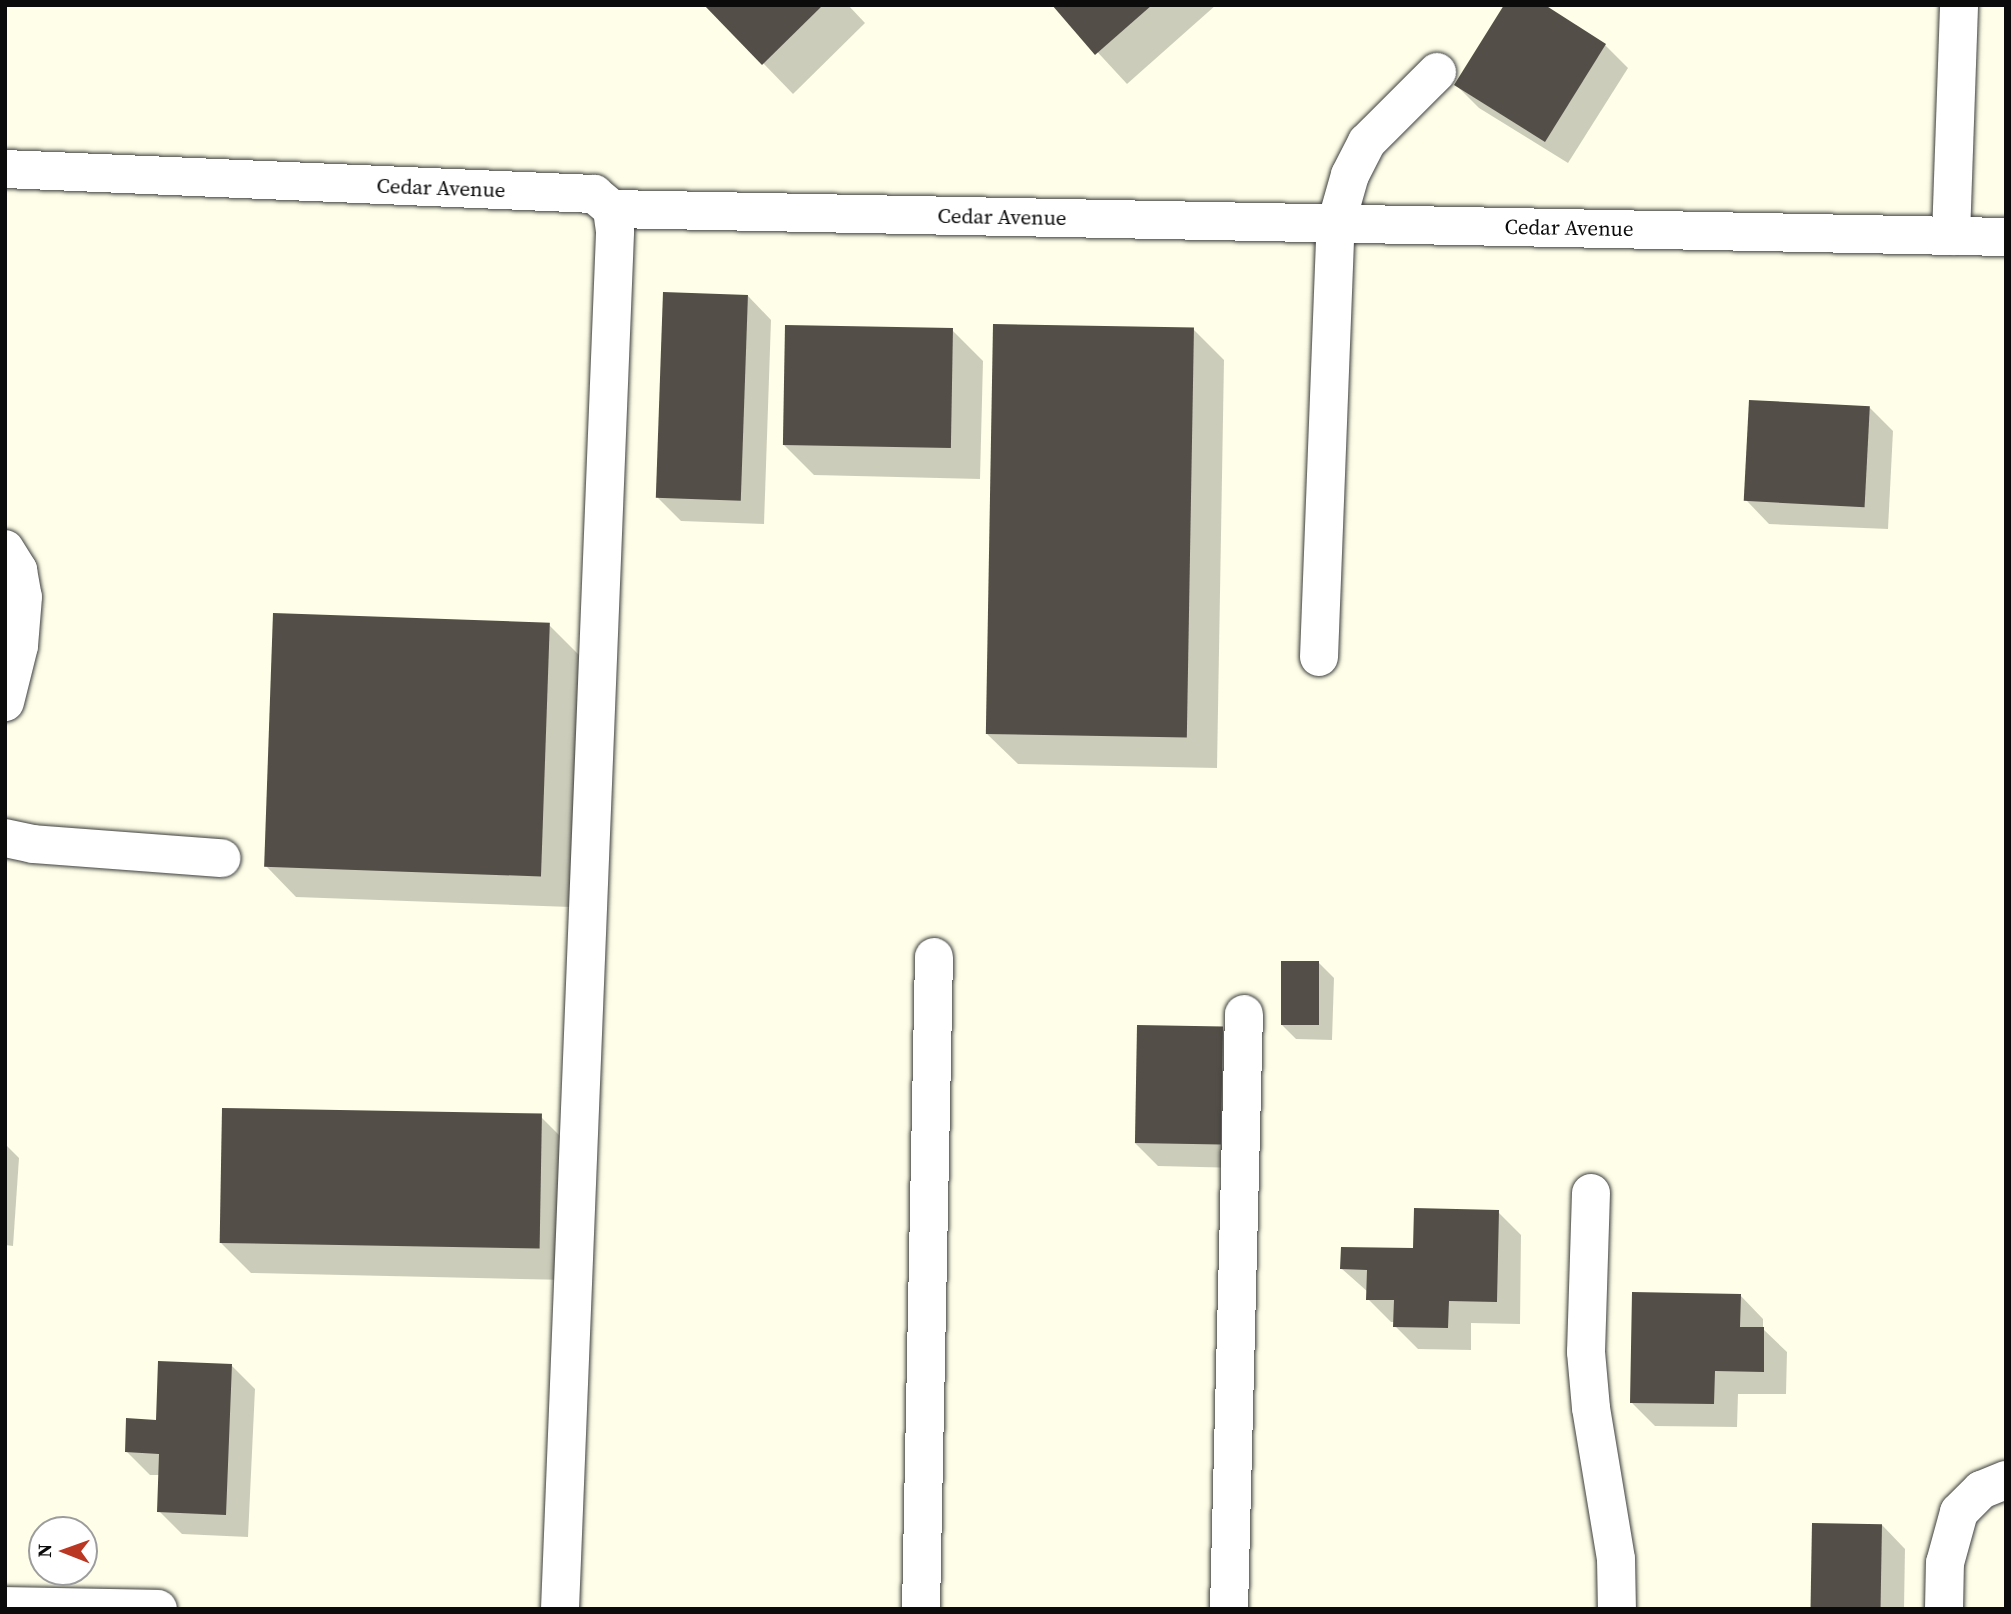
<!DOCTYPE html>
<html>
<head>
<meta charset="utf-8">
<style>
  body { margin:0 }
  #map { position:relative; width:2011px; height:1614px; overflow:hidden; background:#ffffe9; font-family:"Source Serif 4",serif }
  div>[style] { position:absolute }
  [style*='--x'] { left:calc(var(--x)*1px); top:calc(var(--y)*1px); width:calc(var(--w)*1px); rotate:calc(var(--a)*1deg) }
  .shadow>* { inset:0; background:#0003 }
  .building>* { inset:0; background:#534e47; transform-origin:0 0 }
  .roads { filter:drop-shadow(0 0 2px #3e3e3e) drop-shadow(0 0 2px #3e3e3e) }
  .street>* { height:38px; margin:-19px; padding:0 19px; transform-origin:19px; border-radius:19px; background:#fff }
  span { translate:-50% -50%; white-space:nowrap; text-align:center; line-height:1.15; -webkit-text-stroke:7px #fff; paint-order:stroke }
  .street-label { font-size:21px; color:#0b0b0b }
  .frame { position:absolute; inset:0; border:7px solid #0b0b0b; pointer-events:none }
  .north { position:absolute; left:28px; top:1516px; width:70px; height:70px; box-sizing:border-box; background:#fff; border:2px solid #9d9d9d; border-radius:50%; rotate:271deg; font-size:19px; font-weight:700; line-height:28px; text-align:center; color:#0b0b0b }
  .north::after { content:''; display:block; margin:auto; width:24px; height:32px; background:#ba3724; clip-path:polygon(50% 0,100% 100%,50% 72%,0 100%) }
</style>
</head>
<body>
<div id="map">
  <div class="shadow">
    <div style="clip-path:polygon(707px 5px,848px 5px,865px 23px,793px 94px)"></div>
    <div style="clip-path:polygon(1054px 5px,1216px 5px,1127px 84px)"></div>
    <div style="clip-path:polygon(1605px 45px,1628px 68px,1568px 163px,1479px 108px,1456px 85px)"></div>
    <div style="clip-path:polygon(748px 296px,771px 320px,764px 524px,681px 521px,658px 498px)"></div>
    <div style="clip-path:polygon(1194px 330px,1224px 360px,1217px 768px,1018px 764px,987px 734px)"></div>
    <div style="clip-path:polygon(953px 331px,983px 361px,980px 479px,814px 475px,784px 445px)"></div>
    <div style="clip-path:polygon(1870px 408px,1893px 431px,1888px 529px,1769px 524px,1746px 500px)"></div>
    <div style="clip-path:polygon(549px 625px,579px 655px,570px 907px,296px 897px,266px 866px)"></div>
    <div style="clip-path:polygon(1319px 963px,1334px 978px,1332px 1040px,1296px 1039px,1281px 1024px)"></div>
    <div style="clip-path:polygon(1222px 1029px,1245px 1052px,1241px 1168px,1158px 1166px,1135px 1143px)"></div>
    <div style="clip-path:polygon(541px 1117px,572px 1148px,569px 1280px,251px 1273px,221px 1243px)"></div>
    <div style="clip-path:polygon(5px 1144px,19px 1158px,13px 1246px,5px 1245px)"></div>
    <div style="clip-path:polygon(1498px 1212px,1521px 1235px,1520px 1324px,1471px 1323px,1471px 1350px,1418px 1349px,1395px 1326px,1395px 1322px,1391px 1322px,1368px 1299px,1368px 1292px,1342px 1269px,1415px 1250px)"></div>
    <div style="clip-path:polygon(1740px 1295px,1763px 1319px,1763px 1329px,1787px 1352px,1786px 1394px,1738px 1394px,1737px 1427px,1655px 1426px,1632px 1403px)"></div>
    <div style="clip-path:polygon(232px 1366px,255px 1389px,248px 1537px,182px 1534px,159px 1511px,160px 1475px,150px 1475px,127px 1452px,158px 1422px)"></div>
    <div style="clip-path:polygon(1882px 1525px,1905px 1549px,1904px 1609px,1813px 1609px)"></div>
  </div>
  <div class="building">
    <div style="clip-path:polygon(704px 5px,823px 5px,762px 65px)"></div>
    <div style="clip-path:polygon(1052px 5px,1152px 5px,1095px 55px)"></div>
    <div style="clip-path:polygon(1504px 5px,1545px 5px,1606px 44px,1545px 142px,1454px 85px)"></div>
    <div style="left:663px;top:292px;width:85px;height:206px;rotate:2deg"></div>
    <div style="left:993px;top:324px;width:201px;height:410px;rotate:1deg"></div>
    <div style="left:785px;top:325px;width:168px;height:120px;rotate:1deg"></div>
    <div style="left:1749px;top:400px;width:121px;height:101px;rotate:3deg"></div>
    <div style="left:273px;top:613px;width:277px;height:254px;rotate:2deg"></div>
    <div style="left:1281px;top:961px;width:38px;height:64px"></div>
    <div style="left:1137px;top:1025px;width:86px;height:118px;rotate:1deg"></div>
    <div style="left:222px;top:1108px;width:320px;height:135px;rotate:1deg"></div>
    <div style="clip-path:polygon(1414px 1208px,1499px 1210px,1497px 1302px,1449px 1301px,1448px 1328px,1393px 1327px,1394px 1300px,1366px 1300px,1367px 1270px,1340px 1269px,1341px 1247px,1413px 1248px)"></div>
    <div style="clip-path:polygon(1632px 1292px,1741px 1294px,1740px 1327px,1764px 1327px,1764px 1372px,1715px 1371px,1714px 1404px,1630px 1403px)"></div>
    <div style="clip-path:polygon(158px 1361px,232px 1364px,226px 1515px,157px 1512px,159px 1454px,125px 1452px,126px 1418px,156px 1420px)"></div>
    <div style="left:1812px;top:1523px;width:70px;height:86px;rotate:1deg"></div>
  </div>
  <div class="roads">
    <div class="street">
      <div style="--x:5;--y:169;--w:590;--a:2.43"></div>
      <div style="--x:594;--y:194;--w:23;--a:40"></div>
      <div style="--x:612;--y:209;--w:1394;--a:1.15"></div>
      <div style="--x:1951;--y:236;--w:231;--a:-88"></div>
      <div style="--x:5;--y:549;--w:25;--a:58"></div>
      <div style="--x:18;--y:570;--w:27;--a:80"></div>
      <div style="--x:23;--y:597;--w:49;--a:94.7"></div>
      <div style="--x:19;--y:646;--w:58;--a:104"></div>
      <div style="--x:1319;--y:657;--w:433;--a:-87.8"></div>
      <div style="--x:1336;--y:224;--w:51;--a:-74.1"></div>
      <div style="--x:1350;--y:175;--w:37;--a:-63"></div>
      <div style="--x:1367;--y:142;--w:99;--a:-45"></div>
      <div style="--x:5;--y:838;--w:29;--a:12"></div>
      <div style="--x:33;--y:844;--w:189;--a:4.3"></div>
      <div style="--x:1591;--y:1193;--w:159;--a:91.8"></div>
      <div style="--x:1586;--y:1352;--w:56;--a:84.9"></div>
      <div style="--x:1591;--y:1408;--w:153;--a:80.6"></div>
      <div style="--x:1616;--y:1559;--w:50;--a:88.9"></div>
      <div style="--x:5;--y:1606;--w:153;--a:1.1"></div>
      <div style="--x:560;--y:1609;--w:1379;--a:-87.71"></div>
      <div style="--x:615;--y:231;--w:22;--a:-98"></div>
      <div style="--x:921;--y:1609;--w:652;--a:-88.86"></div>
      <div style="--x:1229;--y:1609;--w:595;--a:-88.56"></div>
      <div style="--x:1944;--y:1609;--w:46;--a:-88.8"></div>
      <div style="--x:1945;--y:1563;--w:53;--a:-74.6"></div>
      <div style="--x:1959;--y:1512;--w:31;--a:-45"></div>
      <div style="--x:1981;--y:1490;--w:27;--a:-22"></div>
    </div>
  </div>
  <div class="street-label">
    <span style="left:441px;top:188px;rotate:2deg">Cedar Avenue</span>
    <span style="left:1002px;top:217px;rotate:1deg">Cedar Avenue</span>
    <span style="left:1569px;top:228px;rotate:1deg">Cedar Avenue</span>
  </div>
  <div class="frame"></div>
  <div class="north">N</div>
</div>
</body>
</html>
